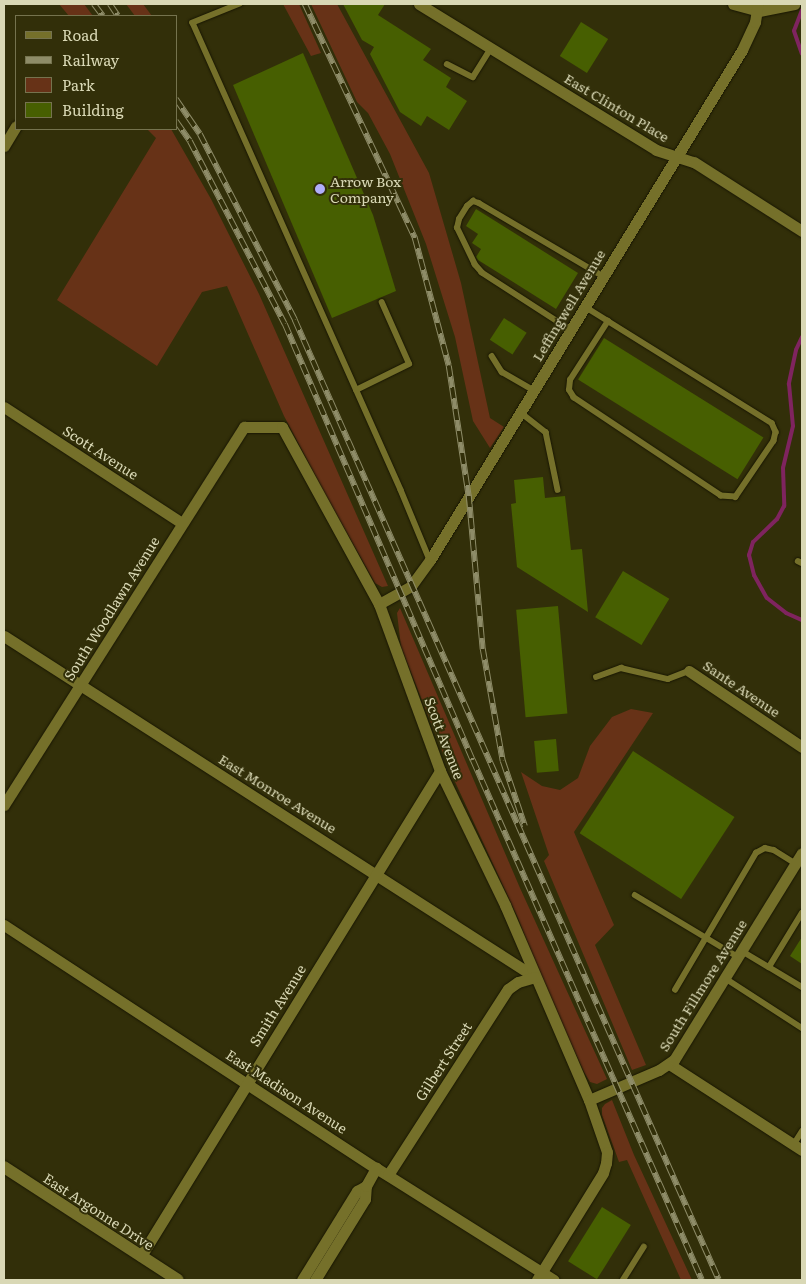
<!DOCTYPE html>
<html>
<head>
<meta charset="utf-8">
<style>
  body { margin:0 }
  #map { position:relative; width:806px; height:1284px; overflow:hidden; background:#322f09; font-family:Literata,serif }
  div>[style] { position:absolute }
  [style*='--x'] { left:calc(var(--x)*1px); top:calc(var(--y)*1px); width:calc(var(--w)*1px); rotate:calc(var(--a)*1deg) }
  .green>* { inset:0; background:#673217 }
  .stream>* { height:4px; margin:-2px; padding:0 2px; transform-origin:2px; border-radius:2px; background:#7f245f }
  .building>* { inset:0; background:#475f01; transform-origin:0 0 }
  .roads { filter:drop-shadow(0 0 1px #181603) drop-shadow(0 0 1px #181603) }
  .service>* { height:5.5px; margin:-2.75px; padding:0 2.75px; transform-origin:2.75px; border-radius:2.75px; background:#75702a }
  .minor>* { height:11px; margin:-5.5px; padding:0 5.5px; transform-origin:5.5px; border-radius:5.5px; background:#75702a }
  .tertiary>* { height:12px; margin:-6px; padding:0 6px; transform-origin:6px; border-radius:6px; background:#75702a }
  .rail>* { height:5.5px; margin-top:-2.75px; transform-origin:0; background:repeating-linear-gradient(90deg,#322f09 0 11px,#8e8c68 0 22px); box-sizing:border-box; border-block:1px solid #8e8c68 }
  .dots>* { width:14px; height:14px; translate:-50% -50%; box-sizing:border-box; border:2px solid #322f09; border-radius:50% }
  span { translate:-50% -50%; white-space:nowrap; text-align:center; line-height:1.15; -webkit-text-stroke:4px #322f09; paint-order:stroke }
  .street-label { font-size:14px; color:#d9d8b5 }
  .poi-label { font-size:14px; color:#d9d8b5 }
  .left { translate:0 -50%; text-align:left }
  .frame { position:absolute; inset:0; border:5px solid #d9d8b5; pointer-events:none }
  .legend { position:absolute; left:15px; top:15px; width:162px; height:115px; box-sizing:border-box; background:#322f09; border:1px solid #75734e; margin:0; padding:6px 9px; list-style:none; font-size:15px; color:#d9d8b5 }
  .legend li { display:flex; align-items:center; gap:10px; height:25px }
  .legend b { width:25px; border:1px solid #75734e }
</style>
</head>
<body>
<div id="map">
  <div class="green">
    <div style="clip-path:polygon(59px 4px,84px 4px,93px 16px,69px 16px)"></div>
    <div style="clip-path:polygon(126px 4px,143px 4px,152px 16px,135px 16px)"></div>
    <div style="clip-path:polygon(283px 4px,299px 4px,321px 53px,311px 56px)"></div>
    <div style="clip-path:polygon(311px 4px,337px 4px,429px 173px,461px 283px,490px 418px,504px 427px,490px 448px,473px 421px,455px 337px,426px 244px,390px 154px,368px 113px,357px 102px)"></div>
    <div style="clip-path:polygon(147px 129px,171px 129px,211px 199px,259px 294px,388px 586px,382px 587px,375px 583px,325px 494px,284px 416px,227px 286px,202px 292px,157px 366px,57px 300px,156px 138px)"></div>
    <div style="clip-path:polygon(400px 608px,520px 888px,607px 1079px,597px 1084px,590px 1082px,584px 1072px,543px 983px,518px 918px,450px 771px,401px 647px,397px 613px)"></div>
    <div style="clip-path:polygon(631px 709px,653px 713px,574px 832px,614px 925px,595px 945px,646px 1065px,632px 1070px,544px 861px,549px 855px,521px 772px,542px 786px,560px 790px,578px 778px,590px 746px,612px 717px)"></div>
    <div style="clip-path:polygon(612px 1100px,634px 1155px,692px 1280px,681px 1280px,627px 1160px,619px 1162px,602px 1115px,602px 1108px,605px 1104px)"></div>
  </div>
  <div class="stream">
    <div style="--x:802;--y:10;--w:22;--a:111"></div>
    <div style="--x:794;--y:31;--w:24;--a:71"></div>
    <div style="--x:802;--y:337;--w:14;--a:115"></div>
    <div style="--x:796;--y:350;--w:35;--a:102"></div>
    <div style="--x:789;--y:384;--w:42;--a:84.6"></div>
    <div style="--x:793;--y:426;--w:43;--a:103.4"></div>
    <div style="--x:783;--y:468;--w:38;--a:88"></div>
    <div style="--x:784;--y:506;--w:15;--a:118"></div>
    <div style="--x:777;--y:519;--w:33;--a:136"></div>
    <div style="--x:753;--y:542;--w:14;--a:107"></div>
    <div style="--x:749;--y:555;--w:21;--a:76"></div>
    <div style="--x:754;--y:575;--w:26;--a:61"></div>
    <div style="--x:767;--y:598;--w:24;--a:38"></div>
    <div style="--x:786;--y:613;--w:17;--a:24"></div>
  </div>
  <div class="building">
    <div style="clip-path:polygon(343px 4px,385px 4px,378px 15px,431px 49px,423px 60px,451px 78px,446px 87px,467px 101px,449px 130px,427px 116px,421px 126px,400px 112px,370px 54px,374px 47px,362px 40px)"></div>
    <div style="left:581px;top:22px;width:32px;height:40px;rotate:32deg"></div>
    <div style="clip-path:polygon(303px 53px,373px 215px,396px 291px,332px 318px,233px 85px)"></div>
    <div style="clip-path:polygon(476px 209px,578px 273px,556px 309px,478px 260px,476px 257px,481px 249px,472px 243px,478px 234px,466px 226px)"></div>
    <div style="left:504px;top:318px;width:27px;height:26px;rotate:33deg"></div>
    <div style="left:604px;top:338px;width:188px;height:49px;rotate:32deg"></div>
    <div style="clip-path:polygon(543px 477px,545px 498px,565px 496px,571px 550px,582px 549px,588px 612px,517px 567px,511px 504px,516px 503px,514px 480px)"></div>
    <div style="left:623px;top:571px;width:54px;height:54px;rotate:31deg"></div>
    <div style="left:558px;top:606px;width:108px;height:42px;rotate:85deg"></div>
    <div style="left:556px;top:739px;width:32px;height:22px;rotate:85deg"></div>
    <div style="left:633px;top:751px;width:121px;height:98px;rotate:33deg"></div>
    <div style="clip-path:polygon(802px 937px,802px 964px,790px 956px)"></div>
    <div style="left:602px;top:1207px;width:34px;height:64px;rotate:32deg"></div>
  </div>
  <div class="roads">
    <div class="service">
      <div style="--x:240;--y:4;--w:51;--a:158"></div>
      <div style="--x:193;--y:23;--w:511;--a:65.99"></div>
      <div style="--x:401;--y:490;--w:76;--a:67.5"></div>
      <div style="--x:447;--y:64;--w:29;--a:27"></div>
      <div style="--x:473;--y:77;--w:34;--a:-58"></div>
      <div style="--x:584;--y:306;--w:28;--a:32"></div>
      <div style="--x:608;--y:321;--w:193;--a:31.9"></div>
      <div style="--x:772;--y:423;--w:10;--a:66"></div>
      <div style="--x:776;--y:432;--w:9;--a:103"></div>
      <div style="--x:774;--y:441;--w:68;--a:124.2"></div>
      <div style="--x:736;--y:497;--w:15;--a:-176"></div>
      <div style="--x:721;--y:496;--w:177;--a:-146.3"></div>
      <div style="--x:574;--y:398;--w:9;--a:-122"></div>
      <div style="--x:569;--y:390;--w:10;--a:-84"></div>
      <div style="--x:570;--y:380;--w:70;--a:-57.2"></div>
      <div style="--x:570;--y:330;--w:105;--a:-147.1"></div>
      <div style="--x:482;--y:273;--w:11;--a:-131"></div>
      <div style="--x:475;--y:265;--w:41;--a:-115.9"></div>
      <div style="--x:457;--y:228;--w:9;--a:-77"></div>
      <div style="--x:459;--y:219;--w:15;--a:-58"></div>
      <div style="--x:467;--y:206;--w:8;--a:-40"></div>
      <div style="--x:473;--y:201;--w:6;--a:18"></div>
      <div style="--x:479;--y:203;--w:144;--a:30.5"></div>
      <div style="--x:492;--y:356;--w:19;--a:58"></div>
      <div style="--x:502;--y:372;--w:36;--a:30"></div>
      <div style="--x:356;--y:390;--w:59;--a:-26.1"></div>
      <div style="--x:409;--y:364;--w:67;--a:-113.9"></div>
      <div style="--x:520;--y:412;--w:33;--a:38"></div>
      <div style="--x:546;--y:432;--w:59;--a:78.3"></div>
      <div style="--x:798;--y:561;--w:4;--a:27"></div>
      <div style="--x:596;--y:677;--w:27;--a:-20"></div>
      <div style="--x:621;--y:668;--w:48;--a:13.2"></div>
      <div style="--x:668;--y:679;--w:22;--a:-21"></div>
      <div style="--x:635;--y:895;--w:120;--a:31"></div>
      <div style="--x:742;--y:951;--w:31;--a:31"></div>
      <div style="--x:769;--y:967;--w:63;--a:-58.6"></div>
      <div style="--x:769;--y:967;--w:39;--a:31"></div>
      <div style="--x:725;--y:978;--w:92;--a:33"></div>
      <div style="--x:675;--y:990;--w:159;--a:-59.4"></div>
      <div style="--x:756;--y:853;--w:10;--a:-29"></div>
      <div style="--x:765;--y:848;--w:9;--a:13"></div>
      <div style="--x:774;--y:850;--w:26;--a:32"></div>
      <div style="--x:794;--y:1144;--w:15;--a:-58"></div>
      <div style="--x:623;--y:1280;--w:39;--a:-58"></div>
    </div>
    <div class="minor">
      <div style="--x:419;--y:4;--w:278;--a:31.6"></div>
      <div style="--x:656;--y:150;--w:40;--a:18"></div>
      <div style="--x:694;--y:162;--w:128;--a:32.6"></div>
      <div style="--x:733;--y:4;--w:27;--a:15"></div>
      <div style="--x:759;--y:11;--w:36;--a:-11"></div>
      <div style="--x:4;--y:146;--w:23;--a:-59"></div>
      <div style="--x:4;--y:407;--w:212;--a:33.1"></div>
      <div style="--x:379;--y:604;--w:37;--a:-29"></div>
      <div style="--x:411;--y:586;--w:32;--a:-54"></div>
      <div style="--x:430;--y:560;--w:598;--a:-58.54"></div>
      <div style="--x:742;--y:50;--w:31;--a:-65"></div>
      <div style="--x:755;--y:22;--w:18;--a:-81"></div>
      <div style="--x:4;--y:636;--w:631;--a:32.71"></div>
      <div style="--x:689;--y:671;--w:136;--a:33.9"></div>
      <div style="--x:4;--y:805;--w:448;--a:-57.6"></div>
      <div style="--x:244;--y:427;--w:38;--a:0"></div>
      <div style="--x:282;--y:427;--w:202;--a:61.3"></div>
      <div style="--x:379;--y:604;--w:178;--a:69.9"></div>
      <div style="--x:440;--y:771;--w:149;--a:64.1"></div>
      <div style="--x:505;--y:905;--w:212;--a:66.7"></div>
      <div style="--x:589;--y:1100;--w:55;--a:70.9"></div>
      <div style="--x:607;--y:1152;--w:11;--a:95"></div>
      <div style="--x:606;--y:1163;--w:10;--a:107"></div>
      <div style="--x:603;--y:1173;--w:126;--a:121.7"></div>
      <div style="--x:4;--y:925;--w:444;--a:33.2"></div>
      <div style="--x:376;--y:1168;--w:210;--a:32.2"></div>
      <div style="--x:669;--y:1064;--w:158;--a:32.9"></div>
      <div style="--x:589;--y:1100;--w:76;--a:-23.2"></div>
      <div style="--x:659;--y:1070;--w:18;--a:-34"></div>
      <div style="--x:674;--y:1060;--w:243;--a:-58.3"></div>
      <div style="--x:388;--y:1175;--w:221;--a:-57.2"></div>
      <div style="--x:508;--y:989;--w:12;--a:-35"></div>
      <div style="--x:518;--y:982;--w:18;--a:-16"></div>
      <div style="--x:141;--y:1256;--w:570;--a:-58.35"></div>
      <div style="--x:302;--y:1280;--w:105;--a:-58.3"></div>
      <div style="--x:357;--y:1191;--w:10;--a:-29"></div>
      <div style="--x:315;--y:1280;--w:95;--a:-58.3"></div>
      <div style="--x:365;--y:1199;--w:13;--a:-86"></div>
      <div style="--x:366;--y:1186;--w:21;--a:-61"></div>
    </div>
    <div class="tertiary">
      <div style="--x:4;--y:1167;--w:207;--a:33"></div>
    </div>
  </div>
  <div class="rail">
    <div style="--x:94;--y:4;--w:15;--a:53"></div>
    <div style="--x:110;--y:4;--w:14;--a:56"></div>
    <div style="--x:305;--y:4;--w:259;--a:64.8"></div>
    <div style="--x:415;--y:238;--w:132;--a:75.1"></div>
    <div style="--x:449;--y:366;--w:132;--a:81.3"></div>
    <div style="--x:469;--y:496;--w:154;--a:84.8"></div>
    <div style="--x:483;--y:649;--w:114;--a:79.9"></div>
    <div style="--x:503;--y:761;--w:69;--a:71.3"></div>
    <div style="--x:176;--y:99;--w:42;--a:55.6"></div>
    <div style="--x:200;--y:134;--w:209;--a:62.9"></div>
    <div style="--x:295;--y:320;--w:1049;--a:66.17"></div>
    <div style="--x:176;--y:121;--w:24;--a:55"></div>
    <div style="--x:190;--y:141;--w:206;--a:62.6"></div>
    <div style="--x:285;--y:324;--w:475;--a:66.7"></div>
    <div style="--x:473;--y:760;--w:568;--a:66.23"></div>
  </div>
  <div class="dots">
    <div style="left:320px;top:189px;background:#b0aefa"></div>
  </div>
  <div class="street-label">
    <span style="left:617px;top:107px;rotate:31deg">East Clinton Place</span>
    <span style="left:568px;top:305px;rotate:-59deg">Leffingwell Avenue</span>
    <span style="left:101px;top:452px;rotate:33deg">Scott Avenue</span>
    <span style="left:111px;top:608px;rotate:-58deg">South Woodlawn Avenue</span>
    <span style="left:742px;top:688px;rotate:34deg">Sante Avenue</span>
    <span style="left:445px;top:738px;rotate:69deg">Scott Avenue</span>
    <span style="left:278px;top:793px;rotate:32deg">East Monroe Avenue</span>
    <span style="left:702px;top:985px;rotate:-58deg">South Fillmore Avenue</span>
    <span style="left:277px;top:1005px;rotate:-58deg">Smith Avenue</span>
    <span style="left:443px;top:1061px;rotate:-57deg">Gilbert Street</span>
    <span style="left:287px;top:1091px;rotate:33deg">East Madison Avenue</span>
    <span style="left:99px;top:1211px;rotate:33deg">East Argonne Drive</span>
  </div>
  <div class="poi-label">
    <span class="left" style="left:330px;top:189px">Arrow Box<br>Company</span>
  </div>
  <div class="frame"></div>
  <ul class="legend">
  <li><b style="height:6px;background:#75702a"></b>Road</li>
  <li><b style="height:6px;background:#8e8c68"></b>Railway</li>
  <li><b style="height:14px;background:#673217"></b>Park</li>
  <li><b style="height:14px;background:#475f01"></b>Building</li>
  </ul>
</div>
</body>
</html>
